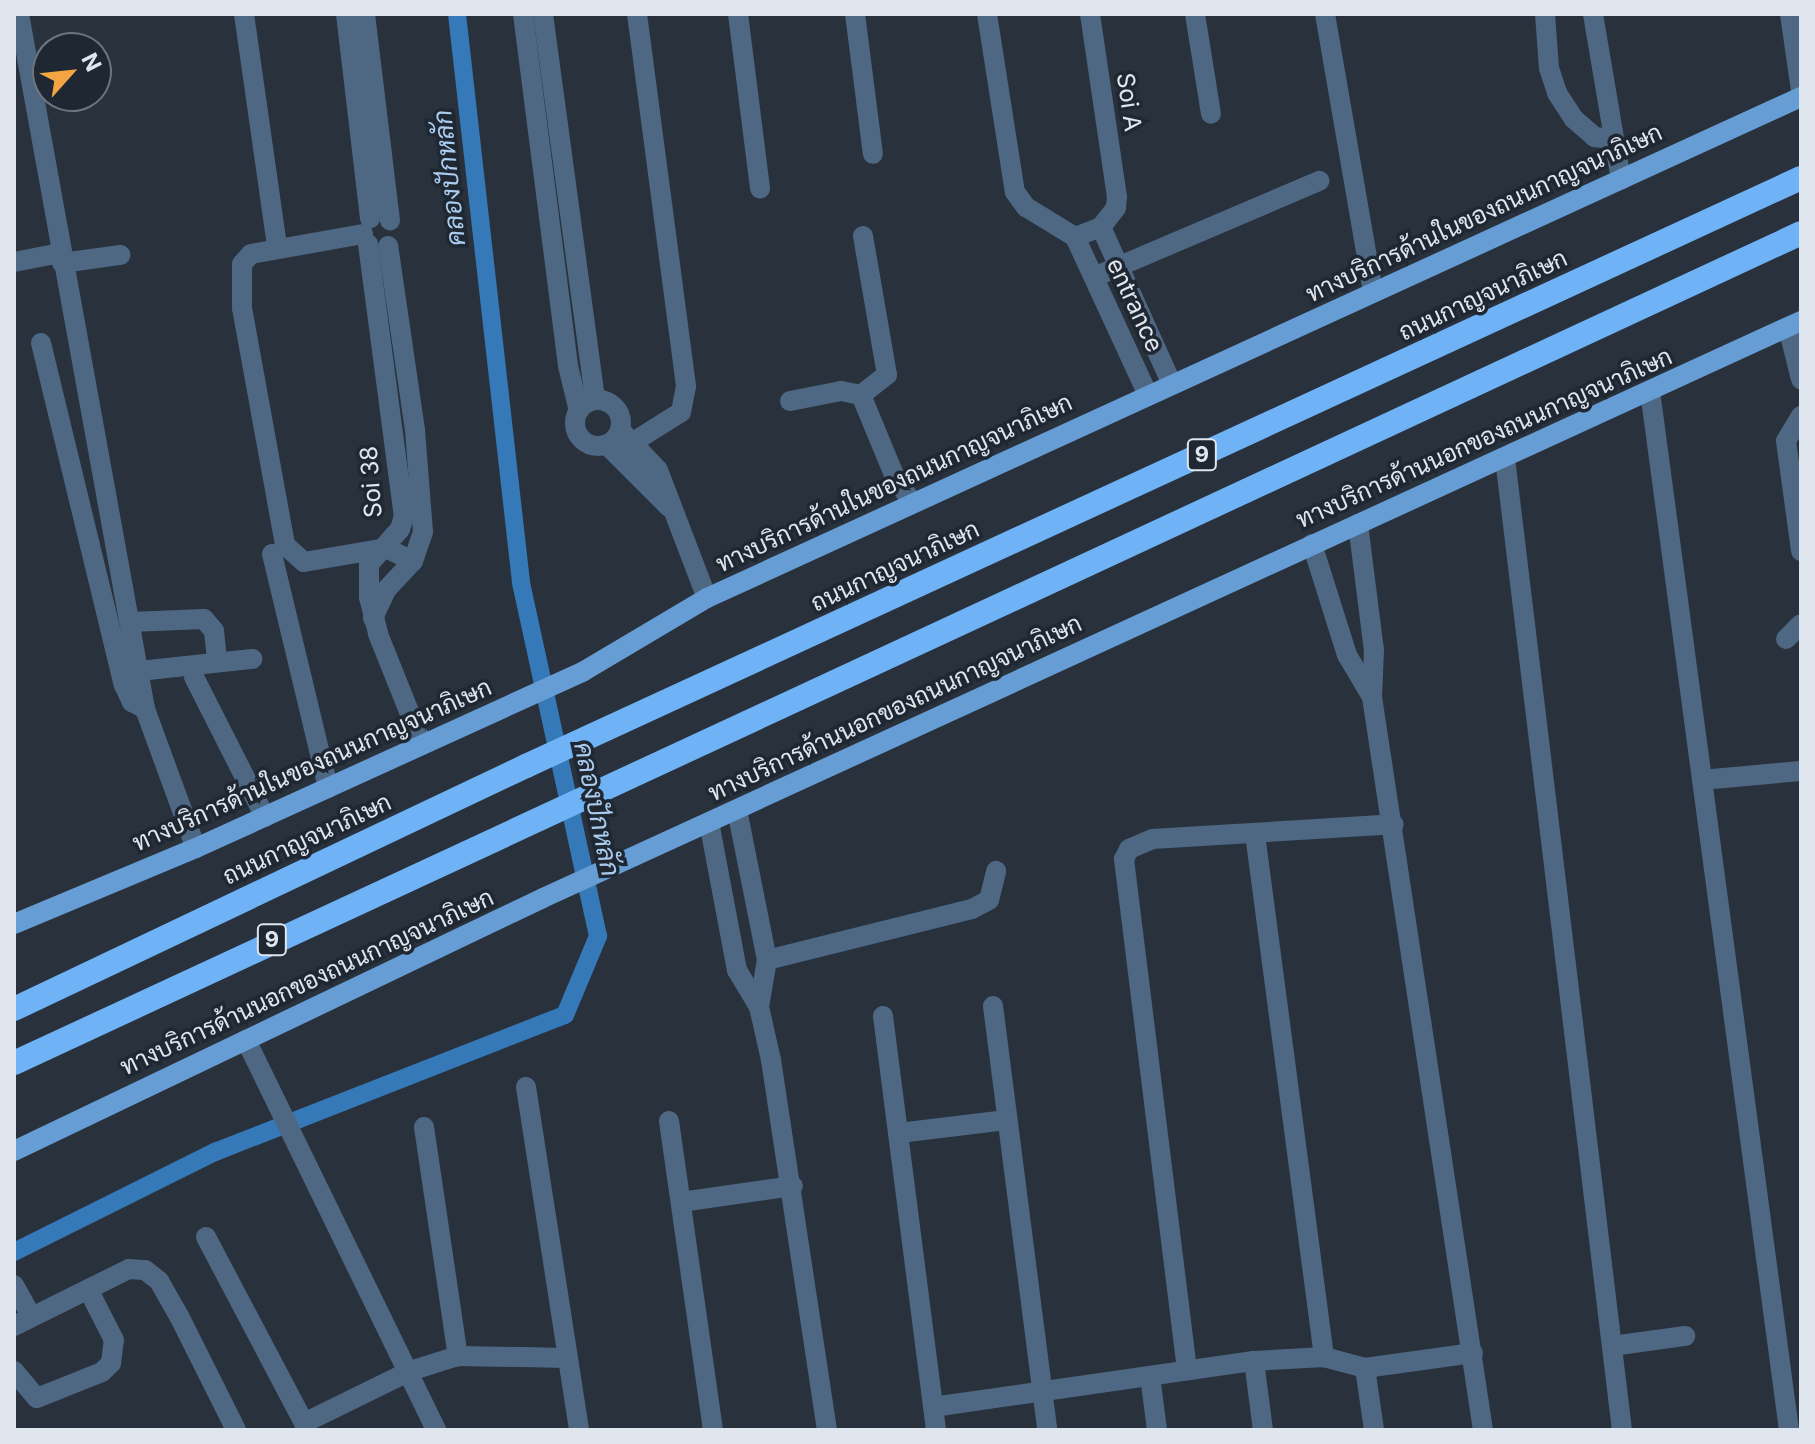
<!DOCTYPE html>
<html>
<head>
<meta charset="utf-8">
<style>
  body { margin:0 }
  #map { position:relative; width:1815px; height:1444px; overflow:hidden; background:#29323c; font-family:Inter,Sarabun,sans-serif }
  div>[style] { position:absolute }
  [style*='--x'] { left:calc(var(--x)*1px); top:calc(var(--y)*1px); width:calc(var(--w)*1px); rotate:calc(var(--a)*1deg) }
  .canal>* { height:18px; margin:-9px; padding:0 9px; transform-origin:9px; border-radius:9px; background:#3579b8 }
  .minor>* { height:20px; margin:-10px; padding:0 10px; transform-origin:10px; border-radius:10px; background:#4e6884 }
  .minor>.ring { margin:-10px; padding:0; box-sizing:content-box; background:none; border:20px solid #4e6884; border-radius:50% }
  .major>* { height:20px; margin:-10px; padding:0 10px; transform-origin:10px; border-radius:10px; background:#669dd5 }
  .highway>* { height:24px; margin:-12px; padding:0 12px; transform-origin:12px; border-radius:12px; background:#6fb2f6 }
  span { translate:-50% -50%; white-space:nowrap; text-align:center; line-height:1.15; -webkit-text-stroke:7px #1f2832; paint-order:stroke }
  .shield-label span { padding:2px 6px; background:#1f2832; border:2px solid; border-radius:6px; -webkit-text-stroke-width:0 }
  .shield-label { font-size:22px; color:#e0e6ed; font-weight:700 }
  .street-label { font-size:24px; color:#e0e6ed }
  .water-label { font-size:26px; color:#abccee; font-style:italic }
  .frame { position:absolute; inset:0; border:16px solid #e0e6ed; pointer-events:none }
  .north { position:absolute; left:32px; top:32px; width:80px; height:80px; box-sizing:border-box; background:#1f2832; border:2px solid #6c747d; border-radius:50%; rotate:63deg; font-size:22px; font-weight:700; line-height:32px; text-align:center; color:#e0e6ed }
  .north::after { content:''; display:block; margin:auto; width:28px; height:36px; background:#f2a541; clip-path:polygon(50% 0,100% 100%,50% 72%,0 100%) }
</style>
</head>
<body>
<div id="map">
  <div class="canal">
    <div style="--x:14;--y:1252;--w:225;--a:-26.5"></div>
    <div style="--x:215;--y:1152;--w:376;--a:-21.4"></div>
    <div style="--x:565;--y:1015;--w:86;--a:-67.3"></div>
    <div style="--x:598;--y:936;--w:362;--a:-102.3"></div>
    <div style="--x:521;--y:582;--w:572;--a:-96.43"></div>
  </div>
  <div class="minor">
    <div style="--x:19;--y:14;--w:706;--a:79.72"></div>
    <div style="--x:145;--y:709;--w:148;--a:69.9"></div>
    <div style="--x:244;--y:14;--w:234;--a:81.9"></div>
    <div style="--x:346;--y:14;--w:206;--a:83.3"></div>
    <div style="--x:365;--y:14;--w:208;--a:83.1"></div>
    <div style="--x:523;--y:14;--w:355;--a:82.7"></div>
    <div style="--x:568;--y:366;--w:46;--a:76.3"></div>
    <div style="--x:543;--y:14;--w:389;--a:82.3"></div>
    <div style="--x:738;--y:14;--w:176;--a:82.8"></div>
    <div style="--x:855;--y:14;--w:141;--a:82.7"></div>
    <div style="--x:987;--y:14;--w:180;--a:81.1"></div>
    <div style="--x:1015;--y:192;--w:19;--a:54"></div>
    <div style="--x:1026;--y:207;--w:57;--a:31.5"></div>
    <div style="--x:1075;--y:237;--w:28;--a:-21"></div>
    <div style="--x:1101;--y:227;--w:24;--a:-52"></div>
    <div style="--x:1116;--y:208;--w:11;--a:-85"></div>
    <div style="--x:1117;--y:197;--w:185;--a:-98.4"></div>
    <div style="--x:1195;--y:14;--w:101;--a:80.9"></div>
    <div style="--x:1325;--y:14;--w:283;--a:80.2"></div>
    <div style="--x:1545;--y:14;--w:54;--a:85.8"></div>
    <div style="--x:1549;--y:68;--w:26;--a:72"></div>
    <div style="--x:1557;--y:93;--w:31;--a:57"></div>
    <div style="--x:1574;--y:119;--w:28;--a:41"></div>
    <div style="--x:1595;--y:137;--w:17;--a:7"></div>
    <div style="--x:1593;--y:14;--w:168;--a:80.4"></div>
    <div style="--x:1790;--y:14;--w:77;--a:81.8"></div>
    <div style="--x:1101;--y:227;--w:172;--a:65.7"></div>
    <div style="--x:363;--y:234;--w:114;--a:169.9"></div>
    <div style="--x:251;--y:254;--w:13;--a:132"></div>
    <div style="--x:242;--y:264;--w:44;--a:90"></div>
    <div style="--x:242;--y:308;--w:241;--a:79.7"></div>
    <div style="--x:285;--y:545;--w:25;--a:42"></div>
    <div style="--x:304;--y:562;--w:83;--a:-9.7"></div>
    <div style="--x:386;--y:548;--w:30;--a:26"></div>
    <div style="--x:1075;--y:237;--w:174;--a:65.2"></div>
    <div style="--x:368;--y:244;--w:274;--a:82.5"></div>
    <div style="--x:404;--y:516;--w:14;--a:107"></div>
    <div style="--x:400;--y:529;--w:47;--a:131.5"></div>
    <div style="--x:369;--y:564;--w:33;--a:90"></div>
    <div style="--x:369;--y:597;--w:38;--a:76"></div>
    <div style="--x:378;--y:634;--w:118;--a:68.2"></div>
    <div style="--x:14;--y:262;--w:47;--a:-11.1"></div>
    <div style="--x:62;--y:263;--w:59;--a:-7.9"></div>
    <div style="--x:1094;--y:277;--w:245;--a:-23.1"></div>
    <div style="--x:1788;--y:327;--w:54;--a:76"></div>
    <div style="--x:41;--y:343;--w:352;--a:76.4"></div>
    <div style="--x:124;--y:685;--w:19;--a:65"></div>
    <div style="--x:132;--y:702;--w:15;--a:28"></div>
    <div style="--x:1650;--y:391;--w:1048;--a:82.38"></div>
    <div style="--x:861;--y:395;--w:33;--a:-38"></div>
    <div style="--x:887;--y:375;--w:141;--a:-99.8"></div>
    <div class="ring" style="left:575px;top:400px;width:26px;height:26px"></div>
    <div style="--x:790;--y:401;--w:52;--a:-11.1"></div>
    <div style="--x:841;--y:391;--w:20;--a:11"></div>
    <div style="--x:861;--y:395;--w:89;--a:67.5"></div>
    <div style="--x:895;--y:477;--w:30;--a:56"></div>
    <div style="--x:1801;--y:416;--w:29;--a:121"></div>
    <div style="--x:1786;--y:441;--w:111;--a:82.2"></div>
    <div style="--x:620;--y:430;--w:55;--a:46.5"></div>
    <div style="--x:658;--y:470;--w:137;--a:69.1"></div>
    <div style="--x:635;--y:441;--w:54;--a:-32.2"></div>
    <div style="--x:681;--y:412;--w:26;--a:-79"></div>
    <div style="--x:686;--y:386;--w:375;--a:-97.5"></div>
    <div style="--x:607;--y:445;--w:88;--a:45"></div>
    <div style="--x:1505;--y:458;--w:979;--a:83.14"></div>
    <div style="--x:1358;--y:524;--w:127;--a:82.8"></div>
    <div style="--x:1374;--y:650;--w:47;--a:92.4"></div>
    <div style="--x:1372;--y:697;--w:741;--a:81.39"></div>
    <div style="--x:1312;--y:544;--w:116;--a:72.5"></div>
    <div style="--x:1347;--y:655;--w:49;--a:59.2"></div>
    <div style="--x:272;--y:554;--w:241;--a:76.5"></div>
    <div style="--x:373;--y:618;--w:31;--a:-65"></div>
    <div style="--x:386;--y:590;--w:40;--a:-47"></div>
    <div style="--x:413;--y:561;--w:31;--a:-71"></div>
    <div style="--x:423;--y:532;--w:102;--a:-94.5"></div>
    <div style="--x:415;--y:430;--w:186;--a:-98.3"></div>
    <div style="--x:130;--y:622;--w:74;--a:-2.3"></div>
    <div style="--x:204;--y:619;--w:16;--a:50"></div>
    <div style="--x:214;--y:631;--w:30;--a:84"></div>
    <div style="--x:1786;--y:639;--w:21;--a:-45"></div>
    <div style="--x:139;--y:671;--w:114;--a:-6.1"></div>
    <div style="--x:194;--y:677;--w:157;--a:63.1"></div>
    <div style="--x:1702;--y:780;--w:99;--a:-5.2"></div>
    <div style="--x:737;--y:810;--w:153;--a:78.7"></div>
    <div style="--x:767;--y:960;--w:48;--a:99.7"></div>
    <div style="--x:709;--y:822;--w:151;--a:79.3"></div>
    <div style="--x:737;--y:970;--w:43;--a:59.3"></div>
    <div style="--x:759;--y:1007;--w:54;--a:77.2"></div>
    <div style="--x:771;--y:1060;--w:374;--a:81.4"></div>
    <div style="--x:1255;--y:834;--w:528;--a:82.48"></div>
    <div style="--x:767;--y:960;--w:211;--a:-14"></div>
    <div style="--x:972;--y:909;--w:19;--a:-28"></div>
    <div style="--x:989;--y:900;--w:30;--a:-76"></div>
    <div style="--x:993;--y:1006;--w:427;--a:82.7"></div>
    <div style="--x:883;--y:1016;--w:417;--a:82.7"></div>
    <div style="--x:246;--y:1040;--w:434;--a:64"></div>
    <div style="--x:526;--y:1087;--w:347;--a:81.2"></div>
    <div style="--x:669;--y:1121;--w:312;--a:81.9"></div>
    <div style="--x:424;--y:1127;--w:232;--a:81.6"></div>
    <div style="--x:899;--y:1133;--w:108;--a:-6.9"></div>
    <div style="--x:681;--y:1202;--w:113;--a:-8.1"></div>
    <div style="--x:206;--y:1237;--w:210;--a:62.2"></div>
    <div style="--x:304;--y:1423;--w:118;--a:-26.1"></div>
    <div style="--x:410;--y:1371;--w:50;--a:-17.4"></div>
    <div style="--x:458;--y:1356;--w:110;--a:1"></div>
    <div style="--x:14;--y:1285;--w:35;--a:61"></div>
    <div style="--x:14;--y:1326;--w:128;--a:-26.4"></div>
    <div style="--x:129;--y:1269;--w:16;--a:4"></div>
    <div style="--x:145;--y:1270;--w:18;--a:38"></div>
    <div style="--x:159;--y:1281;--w:40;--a:60.3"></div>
    <div style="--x:179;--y:1316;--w:127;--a:63.4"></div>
    <div style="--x:1612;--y:1346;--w:74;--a:-7.8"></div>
    <div style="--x:1254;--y:1361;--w:70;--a:82.6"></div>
    <div style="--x:1365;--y:1368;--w:63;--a:81.7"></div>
    <div style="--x:1187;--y:1370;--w:515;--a:-97.03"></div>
    <div style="--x:1124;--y:859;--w:11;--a:-63"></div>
    <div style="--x:1129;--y:849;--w:25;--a:-23"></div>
    <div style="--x:1152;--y:839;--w:242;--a:-3.5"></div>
    <div style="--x:14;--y:1371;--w:35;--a:50"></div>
    <div style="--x:37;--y:1398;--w:70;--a:-21.8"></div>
    <div style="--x:102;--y:1372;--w:13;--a:-45"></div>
    <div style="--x:111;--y:1363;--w:23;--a:-83"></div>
    <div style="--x:114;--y:1340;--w:57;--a:-117"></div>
    <div style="--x:1150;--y:1376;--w:54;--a:82.6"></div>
    <div style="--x:933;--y:1407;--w:324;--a:-8.2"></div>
    <div style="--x:1254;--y:1361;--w:70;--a:-3.3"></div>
    <div style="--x:1324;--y:1357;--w:42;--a:15"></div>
    <div style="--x:1365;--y:1368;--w:109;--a:-7.9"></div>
  </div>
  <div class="major">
    <div style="--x:14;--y:924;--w:197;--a:-22.7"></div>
    <div style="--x:196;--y:848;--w:426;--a:-24.5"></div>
    <div style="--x:584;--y:671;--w:143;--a:-30.7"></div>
    <div style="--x:707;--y:598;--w:1203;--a:-24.61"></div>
    <div style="--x:14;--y:1151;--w:586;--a:-25.56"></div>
    <div style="--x:543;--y:898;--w:1384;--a:-24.64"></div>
  </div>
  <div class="highway">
    <div style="--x:14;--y:1009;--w:567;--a:-25.39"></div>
    <div style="--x:526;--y:766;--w:1404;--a:-24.76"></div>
    <div style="--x:14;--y:1063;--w:1970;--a:-24.91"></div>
  </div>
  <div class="shield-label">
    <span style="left:1202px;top:455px">9</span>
    <span style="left:272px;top:940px">9</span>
  </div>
  <div class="street-label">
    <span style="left:1129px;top:102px;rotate:82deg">Soi A</span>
    <span style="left:1484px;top:213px;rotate:-25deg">ทางบริการด้านในของถนนกาญจนาภิเษก</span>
    <span style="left:1483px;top:295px;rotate:-25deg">ถนนกาญจนาภิเษก</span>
    <span style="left:1135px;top:305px;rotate:65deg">entrance</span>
    <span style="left:1484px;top:438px;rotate:-24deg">ทางบริการด้านนอกของถนนกาญจนาภิเษก</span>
    <span style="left:371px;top:482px;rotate:-94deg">Soi 38</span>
    <span style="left:894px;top:483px;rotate:-25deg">ทางบริการด้านในของถนนกาญจนาภิเษก</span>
    <span style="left:895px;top:566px;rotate:-25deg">ถนนกาญจนาภิเษก</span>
    <span style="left:895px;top:708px;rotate:-25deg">ทางบริการด้านนอกของถนนกาญจนาภิเษก</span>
    <span style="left:312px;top:765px;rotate:-24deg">ทางบริการด้านในของถนนกาญจนาภิเษก</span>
    <span style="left:307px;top:839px;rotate:-25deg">ถนนกาญจนาภิเษก</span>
    <span style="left:307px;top:982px;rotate:-25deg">ทางบริการด้านนอกของถนนกาญจนาภิเษก</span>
  </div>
  <div class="water-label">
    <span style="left:449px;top:178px;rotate:-96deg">คลองปักหลัก</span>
    <span style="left:597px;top:809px;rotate:78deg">คลองปักหลัก</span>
  </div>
  <div class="frame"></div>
  <div class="north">N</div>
</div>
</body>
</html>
